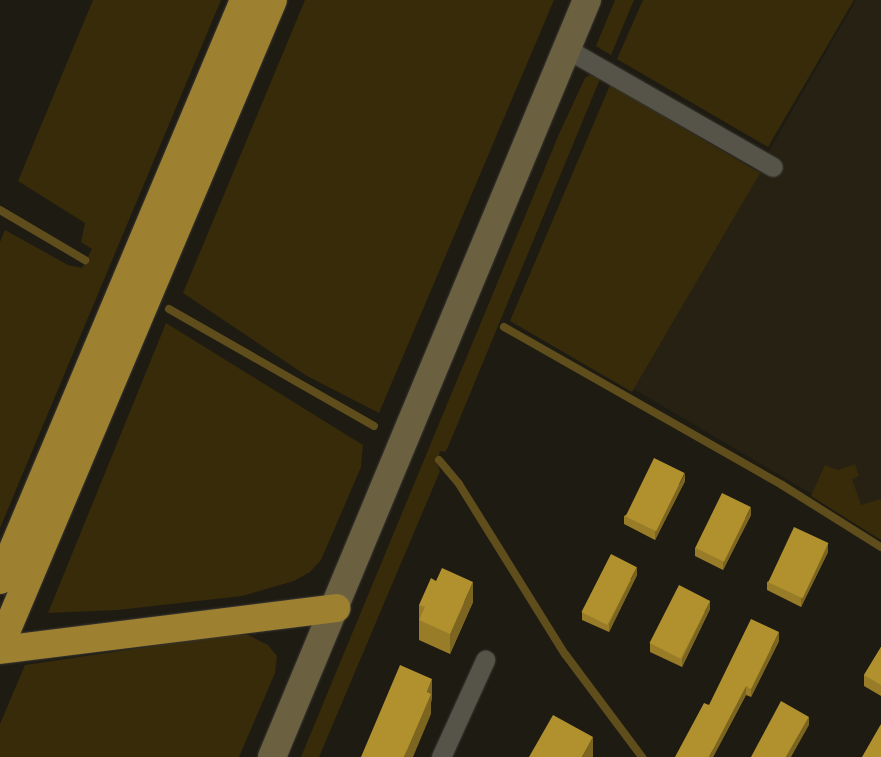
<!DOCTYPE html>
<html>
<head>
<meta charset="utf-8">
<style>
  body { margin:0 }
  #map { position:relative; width:881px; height:757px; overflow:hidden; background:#1e1b12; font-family:Literata,serif }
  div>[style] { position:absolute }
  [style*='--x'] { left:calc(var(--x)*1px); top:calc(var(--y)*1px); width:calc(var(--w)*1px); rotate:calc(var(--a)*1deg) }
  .built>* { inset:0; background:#262112 }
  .green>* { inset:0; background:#372b0a }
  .stream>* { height:8px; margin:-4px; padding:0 4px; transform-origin:4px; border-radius:4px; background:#5f4d1b }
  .roads { filter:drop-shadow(0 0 1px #393733) drop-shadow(0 0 1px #393733) }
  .street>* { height:19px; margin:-9.5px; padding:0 9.5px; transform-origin:9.5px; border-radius:9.5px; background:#565348 }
  .secondary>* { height:28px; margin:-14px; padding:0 14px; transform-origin:14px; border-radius:14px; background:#6b6141 }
  .highway>* { height:28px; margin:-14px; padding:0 14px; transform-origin:14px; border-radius:14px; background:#9d8130 }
  .wall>* { inset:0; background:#987c28 }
  .shaded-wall>* { inset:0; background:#7c6520 }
  .building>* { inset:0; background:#b1902e; transform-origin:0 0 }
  span { translate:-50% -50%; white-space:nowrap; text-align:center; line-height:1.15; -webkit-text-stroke:5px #1e1b12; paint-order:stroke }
</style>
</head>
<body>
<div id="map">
  <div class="built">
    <div style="clip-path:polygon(856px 0,881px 0,881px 535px,632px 388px)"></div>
  </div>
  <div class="green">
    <div style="clip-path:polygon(93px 0,221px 0,0 528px,0 242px,5px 230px,68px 265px,82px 268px,92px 249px,81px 242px,85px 223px,18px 181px)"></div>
    <div style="clip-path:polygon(305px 0,554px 0,379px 413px,307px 376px,183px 293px)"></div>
    <div style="clip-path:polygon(615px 0,634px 0,611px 55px,596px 46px)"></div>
    <div style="clip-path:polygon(643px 0,854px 0,768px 147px,617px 59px)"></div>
    <div style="clip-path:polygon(590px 75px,600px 79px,448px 447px,445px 452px,440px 451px,437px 464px,440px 471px,319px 757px,301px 757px,559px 134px,585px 78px)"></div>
    <div style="clip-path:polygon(610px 85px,760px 173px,632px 392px,510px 321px)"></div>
    <div style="clip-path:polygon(166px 323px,363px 445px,361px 467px,321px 560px,310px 572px,294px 581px,242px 596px,118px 610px,48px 613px)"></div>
    <div style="clip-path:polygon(855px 464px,859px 476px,852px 479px,861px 505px,881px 499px,881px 540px,811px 496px,825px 465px,838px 470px)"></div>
    <div style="clip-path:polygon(234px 634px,248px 635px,268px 645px,277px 656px,275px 673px,239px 757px,0 757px,0 724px,25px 665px)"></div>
  </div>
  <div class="stream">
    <div style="--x:0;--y:210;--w:99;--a:30.5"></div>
    <div style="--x:169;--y:309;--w:236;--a:29.7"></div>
    <div style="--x:504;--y:327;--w:320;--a:29.6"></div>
    <div style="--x:782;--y:485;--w:117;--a:32.1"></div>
    <div style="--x:439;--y:460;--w:31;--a:50"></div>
    <div style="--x:459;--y:484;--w:200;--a:58.1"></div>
    <div style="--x:565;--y:654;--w:129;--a:53.2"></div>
  </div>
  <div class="roads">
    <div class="street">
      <div style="--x:567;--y:49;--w:237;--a:29.8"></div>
      <div style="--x:441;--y:757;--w:107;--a:-65.6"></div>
    </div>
    <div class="secondary">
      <div style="--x:272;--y:757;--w:820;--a:-67.41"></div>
    </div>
    <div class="highway">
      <div style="--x:0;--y:580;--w:629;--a:-67.18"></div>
      <div style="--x:0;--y:646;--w:701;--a:-67.09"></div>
      <div style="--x:0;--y:650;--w:339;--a:-7.1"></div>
    </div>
  </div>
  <div class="wall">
    <div style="clip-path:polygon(685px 481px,655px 540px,624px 524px,624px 516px)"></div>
    <div style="clip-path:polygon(751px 515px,723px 570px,695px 556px,695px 548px)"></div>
    <div style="clip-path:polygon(828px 552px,801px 607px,767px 590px,767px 582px)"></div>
    <div style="clip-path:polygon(637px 575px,609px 632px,582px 620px,582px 612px)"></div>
    <div style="clip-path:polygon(473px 602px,450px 654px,419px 640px,419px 605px)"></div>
    <div style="clip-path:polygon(710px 609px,682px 667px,650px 652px,650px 643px)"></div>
    <div style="clip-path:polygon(779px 641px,751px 697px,746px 695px,713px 757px,709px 705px)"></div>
    <div style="clip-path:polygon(881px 647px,881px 696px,864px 686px,864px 675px)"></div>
  </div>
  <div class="shaded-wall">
    <div style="clip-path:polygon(685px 473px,685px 481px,655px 540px,655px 532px)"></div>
    <div style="clip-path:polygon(751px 507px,751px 515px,723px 570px,723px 562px)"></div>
    <div style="clip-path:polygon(828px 543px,828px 552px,801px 607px,801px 599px)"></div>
    <div style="clip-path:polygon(637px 567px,637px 575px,609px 632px,609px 624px)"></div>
    <div style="clip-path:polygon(473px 582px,473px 602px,450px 654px,450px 634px)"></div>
    <div style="clip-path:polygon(710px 601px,710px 609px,682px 667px,682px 659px)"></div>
    <div style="clip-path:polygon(779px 632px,779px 641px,751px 697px,751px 689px)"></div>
    <div style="clip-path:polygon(432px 679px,432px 699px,431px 703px,431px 714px,413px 757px,404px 757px,427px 692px)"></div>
    <div style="clip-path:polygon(746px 686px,746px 695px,713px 757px,709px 757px)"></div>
    <div style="clip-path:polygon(809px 717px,809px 725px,791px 757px,786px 757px)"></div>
    <div style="clip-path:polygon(593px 737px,593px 757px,582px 757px)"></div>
  </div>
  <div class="building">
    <div style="left:654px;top:458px;width:34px;height:65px;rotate:26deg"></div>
    <div style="left:722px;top:493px;width:32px;height:61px;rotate:26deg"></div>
    <div style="left:794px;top:527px;width:38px;height:61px;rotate:25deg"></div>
    <div style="left:611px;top:554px;width:29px;height:65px;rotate:27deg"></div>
    <div style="clip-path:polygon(442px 568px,473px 582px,450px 634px,419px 620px,425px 607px,419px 605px,431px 578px,436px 581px)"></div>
    <div style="left:679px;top:585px;width:35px;height:65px;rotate:27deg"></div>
    <div style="clip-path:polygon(751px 619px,779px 632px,751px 689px,746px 686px,709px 757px,675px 757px,704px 703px,709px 705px)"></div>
    <div style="clip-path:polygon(881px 647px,881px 685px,864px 675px)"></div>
    <div style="clip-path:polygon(400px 665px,432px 679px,427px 692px,431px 694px,404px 757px,361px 757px)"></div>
    <div style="clip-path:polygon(781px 701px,809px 717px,786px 757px,751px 757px)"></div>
    <div style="clip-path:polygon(553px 715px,593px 737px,582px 757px,529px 757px)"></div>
    <div style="clip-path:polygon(881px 724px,881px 757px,862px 757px)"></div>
  </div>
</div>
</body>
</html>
